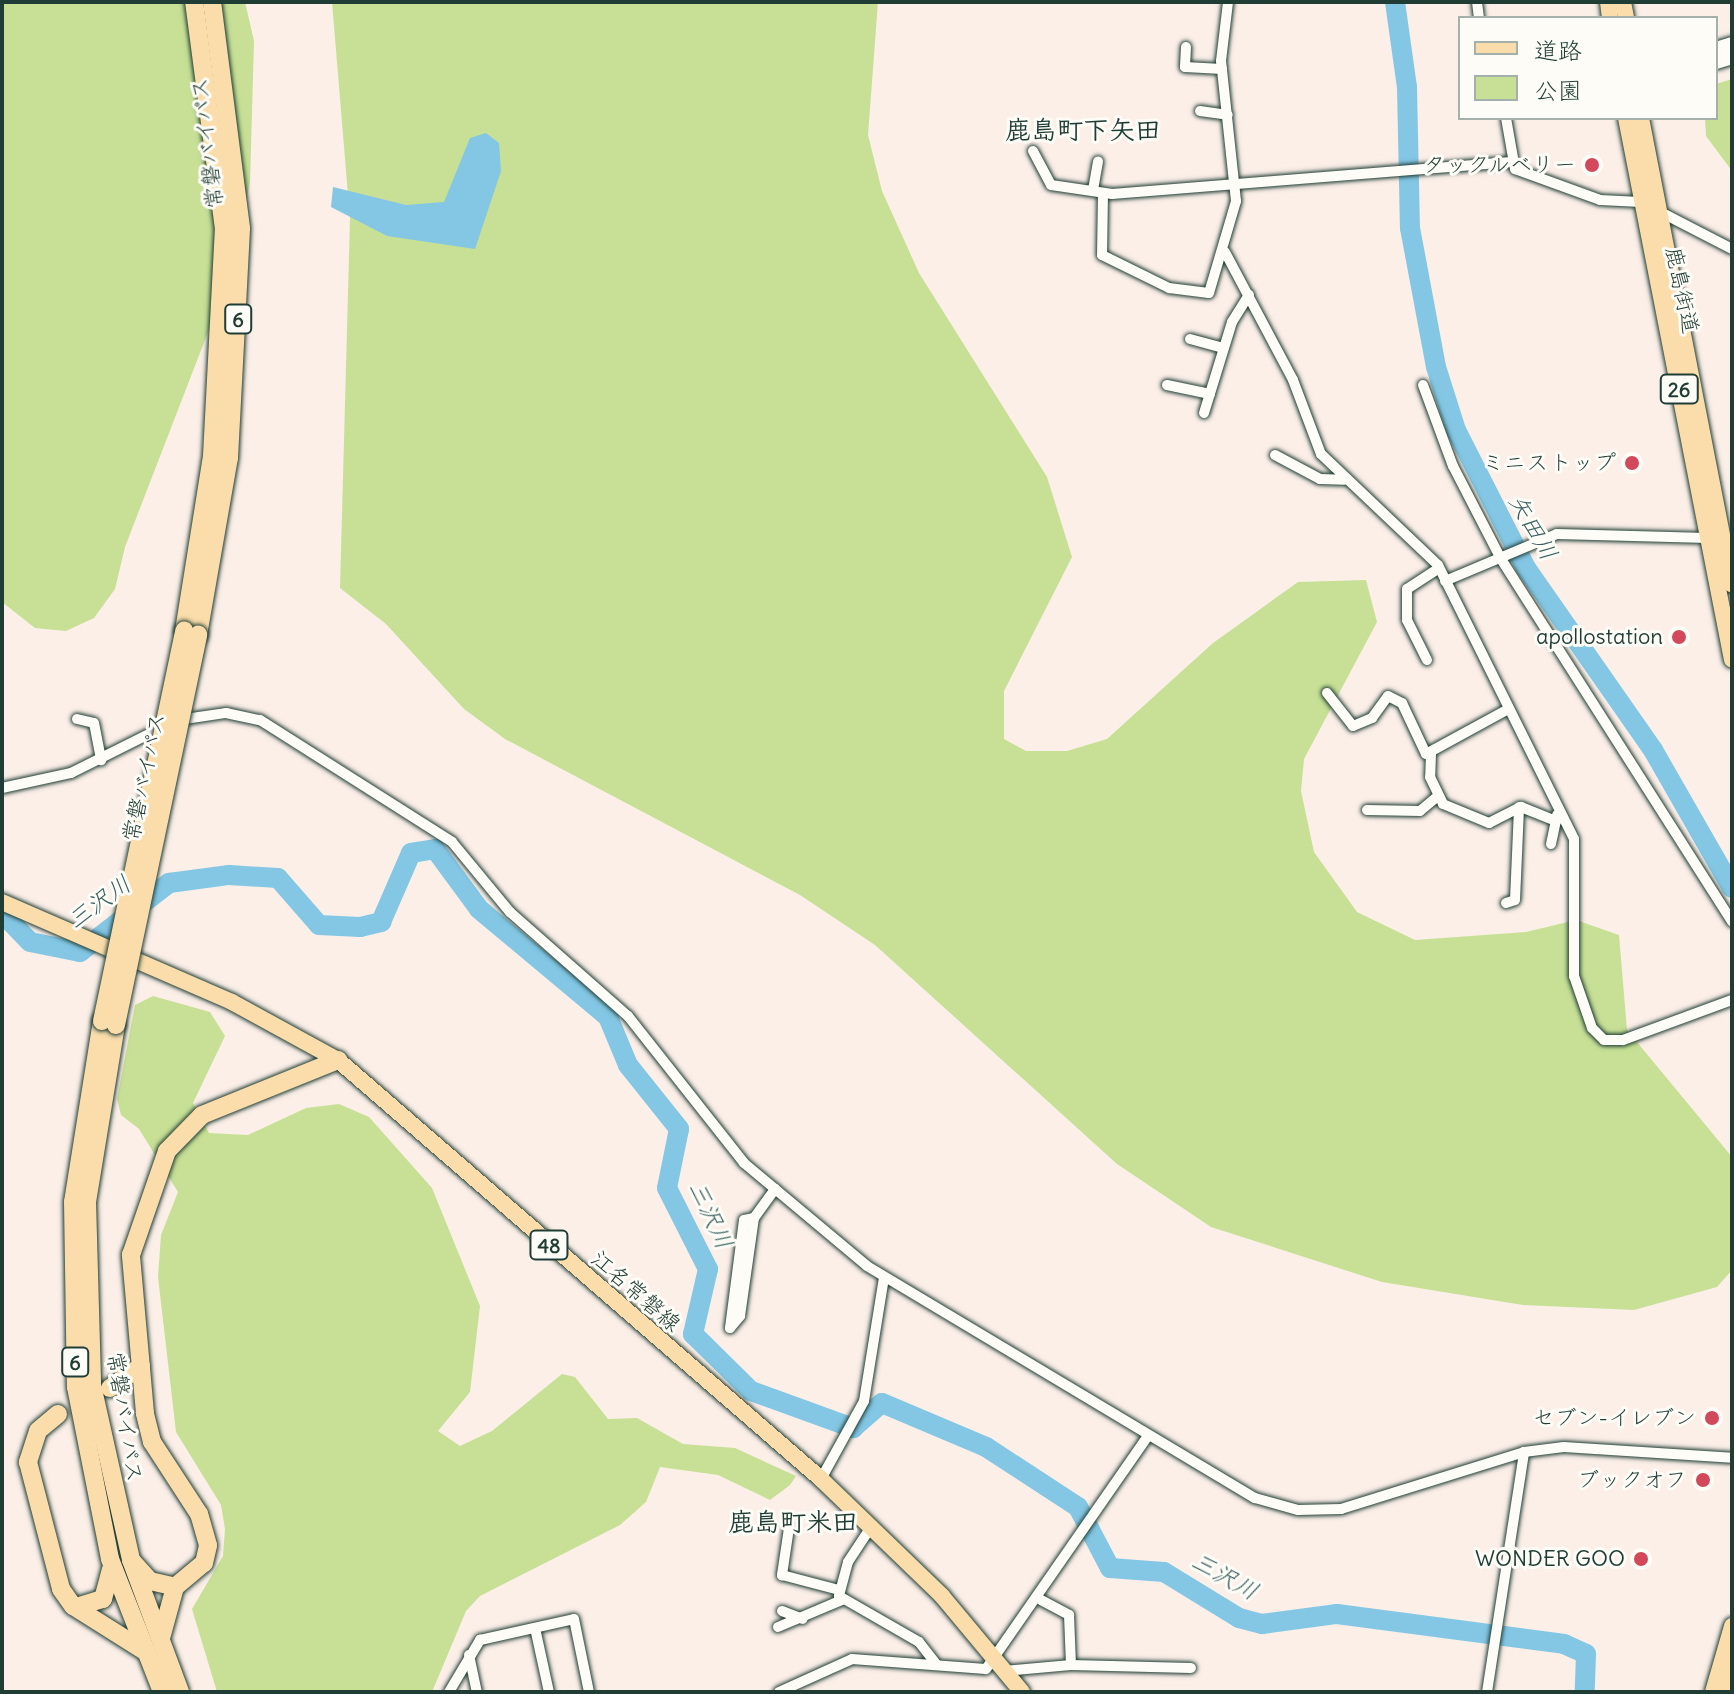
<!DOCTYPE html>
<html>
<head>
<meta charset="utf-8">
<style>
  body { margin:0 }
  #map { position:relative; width:1734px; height:1694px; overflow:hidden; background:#fbefe8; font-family:Delius,"Klee One",sans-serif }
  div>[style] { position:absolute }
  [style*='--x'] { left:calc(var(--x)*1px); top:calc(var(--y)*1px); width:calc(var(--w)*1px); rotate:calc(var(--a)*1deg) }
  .green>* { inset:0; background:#c7e096 }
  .water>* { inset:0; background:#83c7e5 }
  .river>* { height:20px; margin:-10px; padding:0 10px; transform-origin:10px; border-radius:10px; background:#83c7e5 }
  .roads { filter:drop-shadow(0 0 2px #1f3d34) drop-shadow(0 0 2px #1f3d34) }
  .street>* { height:10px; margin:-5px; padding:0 5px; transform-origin:5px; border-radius:5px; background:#fdfcf7 }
  .secondary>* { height:14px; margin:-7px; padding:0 7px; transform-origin:7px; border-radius:7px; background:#fdfcf7 }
  .primary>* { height:16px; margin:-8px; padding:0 8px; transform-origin:8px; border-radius:8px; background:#faddab }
  .highway>* { height:18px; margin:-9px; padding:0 9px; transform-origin:9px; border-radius:9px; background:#faddab }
  .bridges { filter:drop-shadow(0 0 2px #1f3d34) drop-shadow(0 0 2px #1f3d34) }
  .highway-bridge>* { height:18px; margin:-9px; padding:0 9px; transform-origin:9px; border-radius:9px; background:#faddab }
  .dots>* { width:22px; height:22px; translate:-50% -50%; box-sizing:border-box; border:4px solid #fdfcf7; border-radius:50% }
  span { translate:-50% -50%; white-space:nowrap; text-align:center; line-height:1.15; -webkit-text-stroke:6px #fdfcf7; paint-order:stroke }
  .shield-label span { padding:2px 6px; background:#fdfcf7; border:2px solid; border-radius:6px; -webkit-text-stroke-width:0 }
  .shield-label { font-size:20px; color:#1f3d34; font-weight:700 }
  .street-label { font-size:22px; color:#1f3d34 }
  .poi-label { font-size:22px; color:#1f3d34 }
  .right { translate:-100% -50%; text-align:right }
  .water-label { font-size:24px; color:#386060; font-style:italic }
  .quarter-label { font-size:26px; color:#1f3d34; font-weight:700 }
  .frame { position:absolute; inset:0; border:4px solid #1f3d34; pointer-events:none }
  .legend { position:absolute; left:1458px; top:16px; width:260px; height:104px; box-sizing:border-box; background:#fdfcf7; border:2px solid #a4b0a9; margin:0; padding:10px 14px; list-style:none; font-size:24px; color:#1f3d34 }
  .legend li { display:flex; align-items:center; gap:16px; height:40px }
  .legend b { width:40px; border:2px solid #a4b0a9 }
</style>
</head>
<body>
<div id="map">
  <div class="green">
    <div style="clip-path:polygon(2px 2px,245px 2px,254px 41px,250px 183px,232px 270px,125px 547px,115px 589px,94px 618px,66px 631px,35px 628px,2px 602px)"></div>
    <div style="clip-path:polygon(332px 2px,878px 2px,868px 135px,882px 191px,919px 273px,1047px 477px,1072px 557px,1004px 691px,1004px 739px,1026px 751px,1067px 751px,1107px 739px,1213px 643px,1298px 582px,1366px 580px,1377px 622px,1304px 759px,1301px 791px,1314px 852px,1357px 912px,1415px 940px,1526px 932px,1576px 920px,1619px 935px,1627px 1030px,1732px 1157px,1732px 1270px,1717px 1287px,1634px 1310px,1523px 1305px,1382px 1282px,1211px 1227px,1117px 1164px,875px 945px,800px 895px,505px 739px,464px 709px,386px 624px,340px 588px,350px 219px)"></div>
    <div style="clip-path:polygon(1732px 79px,1732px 171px,1706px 136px,1705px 118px,1716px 118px,1716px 84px)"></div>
    <div style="clip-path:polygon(153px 996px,210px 1012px,225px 1036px,193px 1103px,209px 1133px,248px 1135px,306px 1108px,339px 1104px,369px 1117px,432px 1188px,480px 1306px,470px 1392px,438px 1431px,460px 1446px,492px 1431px,562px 1374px,575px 1377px,608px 1419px,637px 1418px,683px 1444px,735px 1448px,796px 1476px,790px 1485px,770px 1500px,718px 1475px,660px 1467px,646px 1502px,620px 1525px,480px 1596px,466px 1611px,432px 1692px,217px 1692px,192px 1609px,223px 1556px,225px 1529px,221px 1505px,176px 1432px,158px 1277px,161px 1235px,178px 1192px,139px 1129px,121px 1115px,117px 1099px,135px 1005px)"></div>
  </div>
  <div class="water">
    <div style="clip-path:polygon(486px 133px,499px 143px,501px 171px,475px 249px,387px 236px,331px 207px,333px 187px,406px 205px,444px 202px,470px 138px)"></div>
  </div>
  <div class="river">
    <div style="--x:1395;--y:2;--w:86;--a:82"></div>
    <div style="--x:1407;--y:87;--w:141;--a:88.8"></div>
    <div style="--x:1410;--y:228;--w:141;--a:79.4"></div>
    <div style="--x:1436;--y:367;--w:66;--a:72.4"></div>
    <div style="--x:1456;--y:430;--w:155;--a:63.1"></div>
    <div style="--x:1526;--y:568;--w:222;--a:55.1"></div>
    <div style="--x:1653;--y:750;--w:159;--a:60.2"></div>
    <div style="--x:2;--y:913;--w:40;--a:46"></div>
    <div style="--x:30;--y:942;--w:51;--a:11.3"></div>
    <div style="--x:80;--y:952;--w:113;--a:-37.8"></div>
    <div style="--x:169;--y:883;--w:61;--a:-7.6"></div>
    <div style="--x:229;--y:875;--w:49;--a:3.5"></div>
    <div style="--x:278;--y:878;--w:62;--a:48.9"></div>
    <div style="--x:319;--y:925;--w:41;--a:2.8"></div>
    <div style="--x:360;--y:927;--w:22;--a:-13"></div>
    <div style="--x:381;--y:922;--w:75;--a:-66.5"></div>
    <div style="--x:411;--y:853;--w:24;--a:-9"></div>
    <div style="--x:435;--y:849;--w:74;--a:53.7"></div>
    <div style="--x:479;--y:909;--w:168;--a:39.9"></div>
    <div style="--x:608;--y:1017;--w:52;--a:67.4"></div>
    <div style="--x:628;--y:1065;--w:82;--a:51.4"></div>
    <div style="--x:679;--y:1129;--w:60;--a:101.5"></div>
    <div style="--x:667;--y:1188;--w:91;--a:63.2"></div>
    <div style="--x:708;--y:1269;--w:67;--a:103"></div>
    <div style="--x:693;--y:1334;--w:81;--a:44.5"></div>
    <div style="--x:751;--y:1391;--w:109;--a:19.9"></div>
    <div style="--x:853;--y:1428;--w:38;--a:-41"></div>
    <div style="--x:882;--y:1403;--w:113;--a:22.9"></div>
    <div style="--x:986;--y:1447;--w:110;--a:33.1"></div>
    <div style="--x:1078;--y:1507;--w:69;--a:62.3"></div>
    <div style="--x:1110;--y:1568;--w:54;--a:4.2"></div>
    <div style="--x:1164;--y:1572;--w:88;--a:31.5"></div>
    <div style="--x:1239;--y:1618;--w:24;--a:15"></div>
    <div style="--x:1262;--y:1624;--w:76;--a:-7.6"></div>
    <div style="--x:1337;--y:1614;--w:229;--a:7.5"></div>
    <div style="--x:1564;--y:1644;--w:24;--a:24"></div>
    <div style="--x:1586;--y:1654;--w:38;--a:92"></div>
  </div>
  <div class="roads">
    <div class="street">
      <div style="--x:1477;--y:2;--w:16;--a:83"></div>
      <div style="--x:1186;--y:47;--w:20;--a:93"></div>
      <div style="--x:1185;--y:67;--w:37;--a:3"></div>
      <div style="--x:1200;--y:111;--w:28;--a:8"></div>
      <div style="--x:1506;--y:118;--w:52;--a:80"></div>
      <div style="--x:1515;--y:169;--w:90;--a:20"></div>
      <div style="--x:1600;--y:200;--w:41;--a:2.8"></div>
      <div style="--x:1641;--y:202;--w:102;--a:27.3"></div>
      <div style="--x:1033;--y:151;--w:38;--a:62"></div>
      <div style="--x:1051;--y:185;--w:62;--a:8.4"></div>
      <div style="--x:1112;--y:194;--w:397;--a:-4.6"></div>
      <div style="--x:1093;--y:190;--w:29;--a:-80"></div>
      <div style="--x:1103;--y:193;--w:62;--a:90.9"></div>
      <div style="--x:1102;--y:255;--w:75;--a:26.2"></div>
      <div style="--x:1169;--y:288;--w:40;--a:7.1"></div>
      <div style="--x:1209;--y:293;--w:96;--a:-73.6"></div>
      <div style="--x:1236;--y:201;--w:141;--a:-96.1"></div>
      <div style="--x:1221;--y:61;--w:59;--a:-83.2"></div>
      <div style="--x:1225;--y:252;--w:145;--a:62"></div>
      <div style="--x:1293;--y:380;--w:79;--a:69.3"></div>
      <div style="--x:1321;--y:454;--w:161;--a:43.5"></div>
      <div style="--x:1438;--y:565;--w:306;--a:63.6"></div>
      <div style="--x:1574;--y:839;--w:137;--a:90"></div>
      <div style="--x:1574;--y:976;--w:55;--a:70.9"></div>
      <div style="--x:1592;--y:1028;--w:17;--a:45"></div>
      <div style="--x:1604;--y:1040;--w:19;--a:0"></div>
      <div style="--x:1623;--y:1040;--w:116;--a:-20.2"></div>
      <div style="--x:1190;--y:339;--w:34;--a:15"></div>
      <div style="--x:1167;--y:385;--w:44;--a:11.8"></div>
      <div style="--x:1423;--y:385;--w:86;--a:69.7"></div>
      <div style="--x:1453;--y:466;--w:105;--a:62.7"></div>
      <div style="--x:1501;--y:559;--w:430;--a:57.5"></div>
      <div style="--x:1204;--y:413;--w:95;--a:-72.9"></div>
      <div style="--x:1232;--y:322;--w:32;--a:-58"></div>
      <div style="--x:1275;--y:455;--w:51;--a:28.1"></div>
      <div style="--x:1320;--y:479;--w:24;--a:2"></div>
      <div style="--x:1445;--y:581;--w:121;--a:-22.8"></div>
      <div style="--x:1557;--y:534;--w:151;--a:1.5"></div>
      <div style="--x:1427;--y:660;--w:45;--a:-116.6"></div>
      <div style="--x:1407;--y:620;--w:31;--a:-90"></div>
      <div style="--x:1407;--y:589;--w:38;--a:-33"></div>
      <div style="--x:1327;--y:693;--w:42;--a:51.8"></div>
      <div style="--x:1353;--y:726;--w:21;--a:-23"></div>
      <div style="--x:1372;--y:718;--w:27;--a:-54"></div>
      <div style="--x:1388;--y:696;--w:16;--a:27"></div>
      <div style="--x:1402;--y:703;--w:56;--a:64.8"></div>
      <div style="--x:1426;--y:754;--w:90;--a:-28.6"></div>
      <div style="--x:77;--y:719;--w:17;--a:13"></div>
      <div style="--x:94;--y:723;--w:38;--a:79"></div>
      <div style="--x:178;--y:720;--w:49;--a:-8.3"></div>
      <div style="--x:226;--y:713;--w:35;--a:12"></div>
      <div style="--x:260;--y:720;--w:227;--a:32.4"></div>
      <div style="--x:452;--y:842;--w:91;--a:50.4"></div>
      <div style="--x:510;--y:912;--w:157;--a:41.4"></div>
      <div style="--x:628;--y:1016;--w:187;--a:51.7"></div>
      <div style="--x:744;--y:1163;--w:160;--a:39.9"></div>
      <div style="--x:867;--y:1266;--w:452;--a:30.9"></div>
      <div style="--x:1255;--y:1498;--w:45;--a:15.6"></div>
      <div style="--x:1298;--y:1510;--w:43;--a:-1.3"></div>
      <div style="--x:1341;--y:1509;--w:192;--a:-17.3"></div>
      <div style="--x:1524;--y:1452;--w:40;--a:-7.1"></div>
      <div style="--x:1564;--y:1447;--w:168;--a:3.7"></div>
      <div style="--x:1431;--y:754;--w:23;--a:92"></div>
      <div style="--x:1430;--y:777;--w:30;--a:64"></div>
      <div style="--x:1443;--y:804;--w:50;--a:22.4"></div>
      <div style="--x:1489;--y:823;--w:36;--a:-27"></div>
      <div style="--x:1521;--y:807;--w:38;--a:22"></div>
      <div style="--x:2;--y:788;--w:71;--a:-12.3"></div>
      <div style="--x:71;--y:773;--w:103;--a:-26.6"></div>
      <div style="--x:1367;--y:810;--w:53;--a:1.1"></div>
      <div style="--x:1420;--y:811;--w:23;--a:-40"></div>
      <div style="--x:1551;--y:844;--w:30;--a:-78"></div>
      <div style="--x:1506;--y:903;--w:9;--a:-18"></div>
      <div style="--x:1515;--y:900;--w:93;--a:-87.5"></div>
      <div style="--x:754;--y:1218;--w:10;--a:169"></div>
      <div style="--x:744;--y:1220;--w:109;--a:97.4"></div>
      <div style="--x:730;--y:1328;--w:16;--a:-50"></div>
      <div style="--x:740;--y:1316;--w:99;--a:-81.9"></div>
      <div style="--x:754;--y:1218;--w:36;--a:-54"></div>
      <div style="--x:821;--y:1479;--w:89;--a:-61.1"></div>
      <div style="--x:864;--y:1401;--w:125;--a:-80.8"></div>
      <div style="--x:871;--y:1527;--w:42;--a:123.3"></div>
      <div style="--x:848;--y:1562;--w:35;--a:105"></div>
      <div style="--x:839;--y:1596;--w:92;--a:29.9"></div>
      <div style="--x:919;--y:1642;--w:28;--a:52"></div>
      <div style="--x:789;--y:1528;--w:48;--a:98.5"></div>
      <div style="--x:782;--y:1575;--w:59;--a:14.7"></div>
      <div style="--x:1041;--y:1600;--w:32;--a:28"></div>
      <div style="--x:1069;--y:1615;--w:50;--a:87.7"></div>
      <div style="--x:1071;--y:1665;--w:120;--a:1.4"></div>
      <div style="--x:782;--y:1611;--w:22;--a:21"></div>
      <div style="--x:778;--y:1627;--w:69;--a:-22.9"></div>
      <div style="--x:535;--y:1628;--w:66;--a:77.7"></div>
      <div style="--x:469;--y:1655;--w:38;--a:78"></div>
      <div style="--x:1004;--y:1671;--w:67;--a:-5.1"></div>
      <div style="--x:449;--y:1692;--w:61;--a:-59.2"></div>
      <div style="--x:480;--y:1640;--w:96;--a:-12.6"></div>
      <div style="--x:574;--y:1619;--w:75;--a:78.4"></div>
      <div style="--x:779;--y:1692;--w:80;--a:-24.3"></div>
      <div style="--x:852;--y:1659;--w:134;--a:4.3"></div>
      <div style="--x:986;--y:1669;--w:284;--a:-55.2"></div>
      <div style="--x:1487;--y:1692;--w:243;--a:-81.2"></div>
    </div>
    <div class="secondary">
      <div style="--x:1716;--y:49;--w:17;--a:-17"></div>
      <div style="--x:1716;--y:62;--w:17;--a:-17"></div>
    </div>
    <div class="primary">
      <div style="--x:1608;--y:2;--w:16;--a:83"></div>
      <div style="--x:1623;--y:2;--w:16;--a:79"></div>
      <div style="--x:1626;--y:118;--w:552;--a:78.93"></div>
      <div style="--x:1641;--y:118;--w:475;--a:79"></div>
      <div style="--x:2;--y:902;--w:251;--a:23.5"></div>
      <div style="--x:232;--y:1002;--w:121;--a:28.7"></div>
      <div style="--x:338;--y:1060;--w:639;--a:40.94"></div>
      <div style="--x:821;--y:1479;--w:168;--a:44"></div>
      <div style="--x:942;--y:1596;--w:125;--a:50.2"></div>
      <div style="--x:1713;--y:1692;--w:69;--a:-73.9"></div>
      <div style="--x:1725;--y:1692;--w:27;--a:-75"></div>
    </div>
    <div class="highway">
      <div style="--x:184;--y:631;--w:177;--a:-80.9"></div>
      <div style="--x:212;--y:456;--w:227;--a:-87"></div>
      <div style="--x:224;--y:229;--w:229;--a:-97.5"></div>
      <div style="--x:198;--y:635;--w:180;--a:-80.1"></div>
      <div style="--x:229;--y:458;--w:230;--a:-87"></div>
      <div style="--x:241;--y:228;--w:228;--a:-97.3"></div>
      <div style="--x:102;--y:1021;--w:183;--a:99.1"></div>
      <div style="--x:73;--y:1202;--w:185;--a:89.1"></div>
      <div style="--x:76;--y:1387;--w:175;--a:78.8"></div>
      <div style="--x:110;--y:1559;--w:143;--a:68.6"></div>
      <div style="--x:116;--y:1025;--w:179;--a:99.3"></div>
      <div style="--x:87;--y:1202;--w:183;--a:88.4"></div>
      <div style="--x:92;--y:1385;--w:179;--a:77.4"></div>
      <div style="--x:131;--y:1560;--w:141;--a:69.6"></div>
      <div style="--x:110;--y:1388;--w:38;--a:-35"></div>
      <div style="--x:58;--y:1414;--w:26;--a:140"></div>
      <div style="--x:38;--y:1431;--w:33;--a:108"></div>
      <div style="--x:28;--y:1462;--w:131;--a:75.4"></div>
      <div style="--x:61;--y:1589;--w:21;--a:55"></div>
      <div style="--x:73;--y:1606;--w:83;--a:32.2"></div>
      <div style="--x:131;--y:1560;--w:28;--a:48"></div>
      <div style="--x:150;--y:1581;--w:26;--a:13"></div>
      <div style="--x:175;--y:1587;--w:38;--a:-40"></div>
      <div style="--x:204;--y:1563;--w:18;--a:-77"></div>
      <div style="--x:208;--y:1545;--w:32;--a:-106"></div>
      <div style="--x:199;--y:1514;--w:86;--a:-123.1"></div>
      <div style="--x:152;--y:1442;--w:30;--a:-104"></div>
      <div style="--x:145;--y:1413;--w:159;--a:-95.1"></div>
      <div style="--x:131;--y:1255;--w:110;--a:-70.9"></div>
      <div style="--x:167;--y:1151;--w:50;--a:-45.8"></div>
      <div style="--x:202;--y:1115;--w:147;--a:-22"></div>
      <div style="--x:76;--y:1607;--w:28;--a:-17"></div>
      <div style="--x:103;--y:1599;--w:30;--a:-75"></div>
      <div style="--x:161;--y:1638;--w:53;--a:-74.6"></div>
    </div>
  </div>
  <div class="bridges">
    <div class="highway-bridge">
      <div style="--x:102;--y:1021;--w:399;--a:-78.1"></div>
      <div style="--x:116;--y:1025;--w:399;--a:-78.1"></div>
    </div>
  </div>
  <div class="dots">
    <div style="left:1592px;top:165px;background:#d1495b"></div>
    <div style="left:1632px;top:463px;background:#d1495b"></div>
    <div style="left:1679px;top:637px;background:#d1495b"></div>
    <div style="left:1712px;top:1418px;background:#d1495b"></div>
    <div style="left:1703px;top:1480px;background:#d1495b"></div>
    <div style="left:1641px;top:1559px;background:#d1495b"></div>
  </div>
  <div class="shield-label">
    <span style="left:238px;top:319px">6</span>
    <span style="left:1679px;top:389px">26</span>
    <span style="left:549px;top:1245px">48</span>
    <span style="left:75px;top:1362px">6</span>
  </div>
  <div class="street-label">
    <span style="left:207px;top:143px;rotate:-97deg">常磐バイパス</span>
    <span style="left:1682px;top:290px;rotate:78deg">鹿島街道</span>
    <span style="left:144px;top:777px;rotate:-78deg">常磐バイパス</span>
    <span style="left:636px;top:1291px;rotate:41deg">江名常磐線</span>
    <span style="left:125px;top:1417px;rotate:81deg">常磐バイパス</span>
  </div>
  <div class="poi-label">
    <span class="right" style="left:1576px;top:165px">タックルベリー</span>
    <span class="right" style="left:1616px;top:463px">ミニストップ</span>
    <span class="right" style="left:1663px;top:637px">apollostation</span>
    <span class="right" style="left:1696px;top:1418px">セブン-イレブン</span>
    <span class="right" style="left:1687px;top:1480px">ブックオフ</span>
    <span class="right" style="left:1625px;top:1559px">WONDER GOO</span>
  </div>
  <div class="water-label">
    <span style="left:1533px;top:527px;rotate:60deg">矢田川</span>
    <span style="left:99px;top:902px;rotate:-36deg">三沢川</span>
    <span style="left:711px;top:1215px;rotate:65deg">三沢川</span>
    <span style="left:1225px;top:1576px;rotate:29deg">三沢川</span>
  </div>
  <div class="quarter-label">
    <span style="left:1083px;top:130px">鹿島町下矢田</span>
    <span style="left:793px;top:1522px">鹿島町米田</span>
  </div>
  <div class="frame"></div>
  <ul class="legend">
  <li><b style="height:10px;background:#faddab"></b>道路</li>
  <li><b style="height:22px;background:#c7e096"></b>公園</li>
  </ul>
</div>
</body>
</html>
